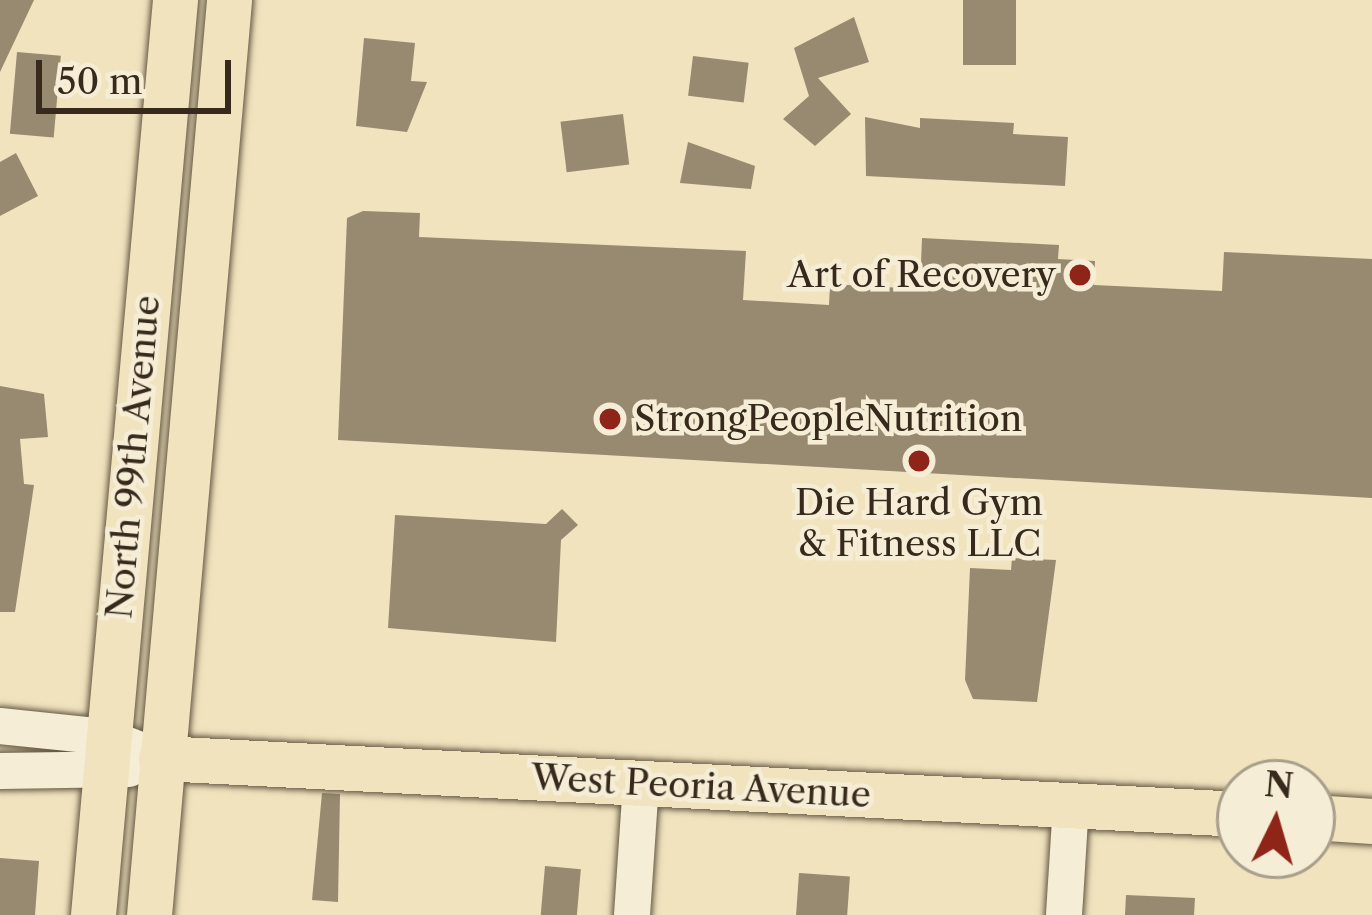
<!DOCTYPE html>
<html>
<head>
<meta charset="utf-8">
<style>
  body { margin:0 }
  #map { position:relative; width:1372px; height:915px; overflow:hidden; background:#f0e3be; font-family:"Libre Caslon Text",serif }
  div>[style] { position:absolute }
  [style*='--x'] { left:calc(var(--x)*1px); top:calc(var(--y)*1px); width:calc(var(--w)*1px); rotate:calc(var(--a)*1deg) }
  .building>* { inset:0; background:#978a70; transform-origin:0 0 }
  .roads { filter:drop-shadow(0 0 3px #655844) drop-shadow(0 0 3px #655844) }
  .minor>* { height:36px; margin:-18px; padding:0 18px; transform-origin:18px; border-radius:18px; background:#f5edd5 }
  .major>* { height:45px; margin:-22.5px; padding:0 22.5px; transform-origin:22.5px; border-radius:22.5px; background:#f0e3be }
  .dots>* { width:33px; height:33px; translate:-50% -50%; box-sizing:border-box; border:6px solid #f5edd5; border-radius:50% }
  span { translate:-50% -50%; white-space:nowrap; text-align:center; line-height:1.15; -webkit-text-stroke:9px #f5edd5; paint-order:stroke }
  .poi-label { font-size:36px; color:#37291c }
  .right { translate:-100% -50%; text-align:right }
  .left { translate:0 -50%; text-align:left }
  .street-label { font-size:36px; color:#37291c }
  .north { position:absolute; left:1216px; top:759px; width:120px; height:120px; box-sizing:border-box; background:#f5edd5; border:3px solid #a99f8b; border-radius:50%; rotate:5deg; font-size:33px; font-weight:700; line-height:48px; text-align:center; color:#37291c }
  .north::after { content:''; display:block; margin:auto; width:42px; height:54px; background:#8f2418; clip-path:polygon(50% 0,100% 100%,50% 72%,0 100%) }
  .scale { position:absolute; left:36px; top:60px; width:195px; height:54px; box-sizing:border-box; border:6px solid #37291c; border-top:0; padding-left:15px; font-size:36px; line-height:42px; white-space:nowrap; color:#37291c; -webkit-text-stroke:9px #f5edd5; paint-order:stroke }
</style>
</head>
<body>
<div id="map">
  <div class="building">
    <div style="clip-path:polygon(0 0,34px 0,0 72px)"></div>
    <div style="left:963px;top:0;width:53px;height:65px"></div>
    <div style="clip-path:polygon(854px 17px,869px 62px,818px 78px,851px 114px,815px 146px,783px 119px,809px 96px,794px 48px)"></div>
    <div style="clip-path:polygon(364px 38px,415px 43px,411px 81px,427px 82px,407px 132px,356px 126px)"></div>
    <div style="left:17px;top:52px;width:44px;height:82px;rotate:5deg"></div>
    <div style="left:693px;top:56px;width:56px;height:40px;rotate:7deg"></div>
    <div style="left:623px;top:114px;width:51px;height:63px;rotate:83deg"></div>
    <div style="clip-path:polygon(865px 117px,920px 128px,920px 118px,1014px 123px,1013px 134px,1068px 137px,1065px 186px,866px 176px)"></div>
    <div style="clip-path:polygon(688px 142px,755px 166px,751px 189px,680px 183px)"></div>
    <div style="clip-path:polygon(16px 153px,38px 196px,0 216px,0 162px)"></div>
    <div style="clip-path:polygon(363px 211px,420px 213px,419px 237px,746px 251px,743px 300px,829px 305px,830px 284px,920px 289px,922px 238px,1059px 245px,1058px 259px,1095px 261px,1094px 285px,1222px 291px,1224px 252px,1372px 259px,1372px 498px,338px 440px,347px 218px)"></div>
    <div style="clip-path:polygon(0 386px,44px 394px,48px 437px,20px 439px,24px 484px,34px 485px,15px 612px,0 612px)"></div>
    <div style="clip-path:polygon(562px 509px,578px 525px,561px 540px,556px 642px,388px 628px,395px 515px,546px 524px)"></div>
    <div style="clip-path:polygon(1012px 558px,1056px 560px,1037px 702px,973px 699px,965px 680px,970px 568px,1011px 570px)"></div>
    <div style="clip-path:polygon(322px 793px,340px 794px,338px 902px,312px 900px)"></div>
    <div style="clip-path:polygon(0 858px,39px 861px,35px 915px,0 915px)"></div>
    <div style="left:545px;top:866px;width:36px;height:49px;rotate:5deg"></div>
    <div style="left:799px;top:873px;width:51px;height:42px;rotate:4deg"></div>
    <div style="clip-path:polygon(1126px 895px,1195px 898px,1194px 915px,1125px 915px)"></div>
  </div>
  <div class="roads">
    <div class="minor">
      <div style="--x:0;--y:726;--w:108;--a:5.9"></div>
      <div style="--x:107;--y:737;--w:58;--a:21.3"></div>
      <div style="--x:0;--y:771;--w:129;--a:-0.9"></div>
      <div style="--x:632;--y:915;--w:132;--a:-86.1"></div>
      <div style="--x:1064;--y:915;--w:110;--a:-86.4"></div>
    </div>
    <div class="major">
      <div style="--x:161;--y:758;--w:1080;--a:2.97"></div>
      <div style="--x:1312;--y:817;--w:60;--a:3.8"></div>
      <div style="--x:93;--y:915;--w:919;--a:-84.88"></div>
      <div style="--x:149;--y:915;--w:918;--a:-85"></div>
    </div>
  </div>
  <div class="dots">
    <div style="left:1080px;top:275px;background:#8f2418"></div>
    <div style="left:610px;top:419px;background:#8f2418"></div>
    <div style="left:919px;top:461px;background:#8f2418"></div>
  </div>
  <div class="poi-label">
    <span class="right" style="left:1056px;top:275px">Art of Recovery</span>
    <span class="left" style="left:634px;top:419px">StrongPeopleNutrition</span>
    <span style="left:919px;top:523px">Die Hard Gym<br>&amp; Fitness LLC</span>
  </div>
  <div class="street-label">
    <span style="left:133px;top:457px;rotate:-85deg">North 99th Avenue</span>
    <span style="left:701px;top:786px;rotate:3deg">West Peoria Avenue</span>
  </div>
  <div class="north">N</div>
  <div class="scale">50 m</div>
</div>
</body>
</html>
